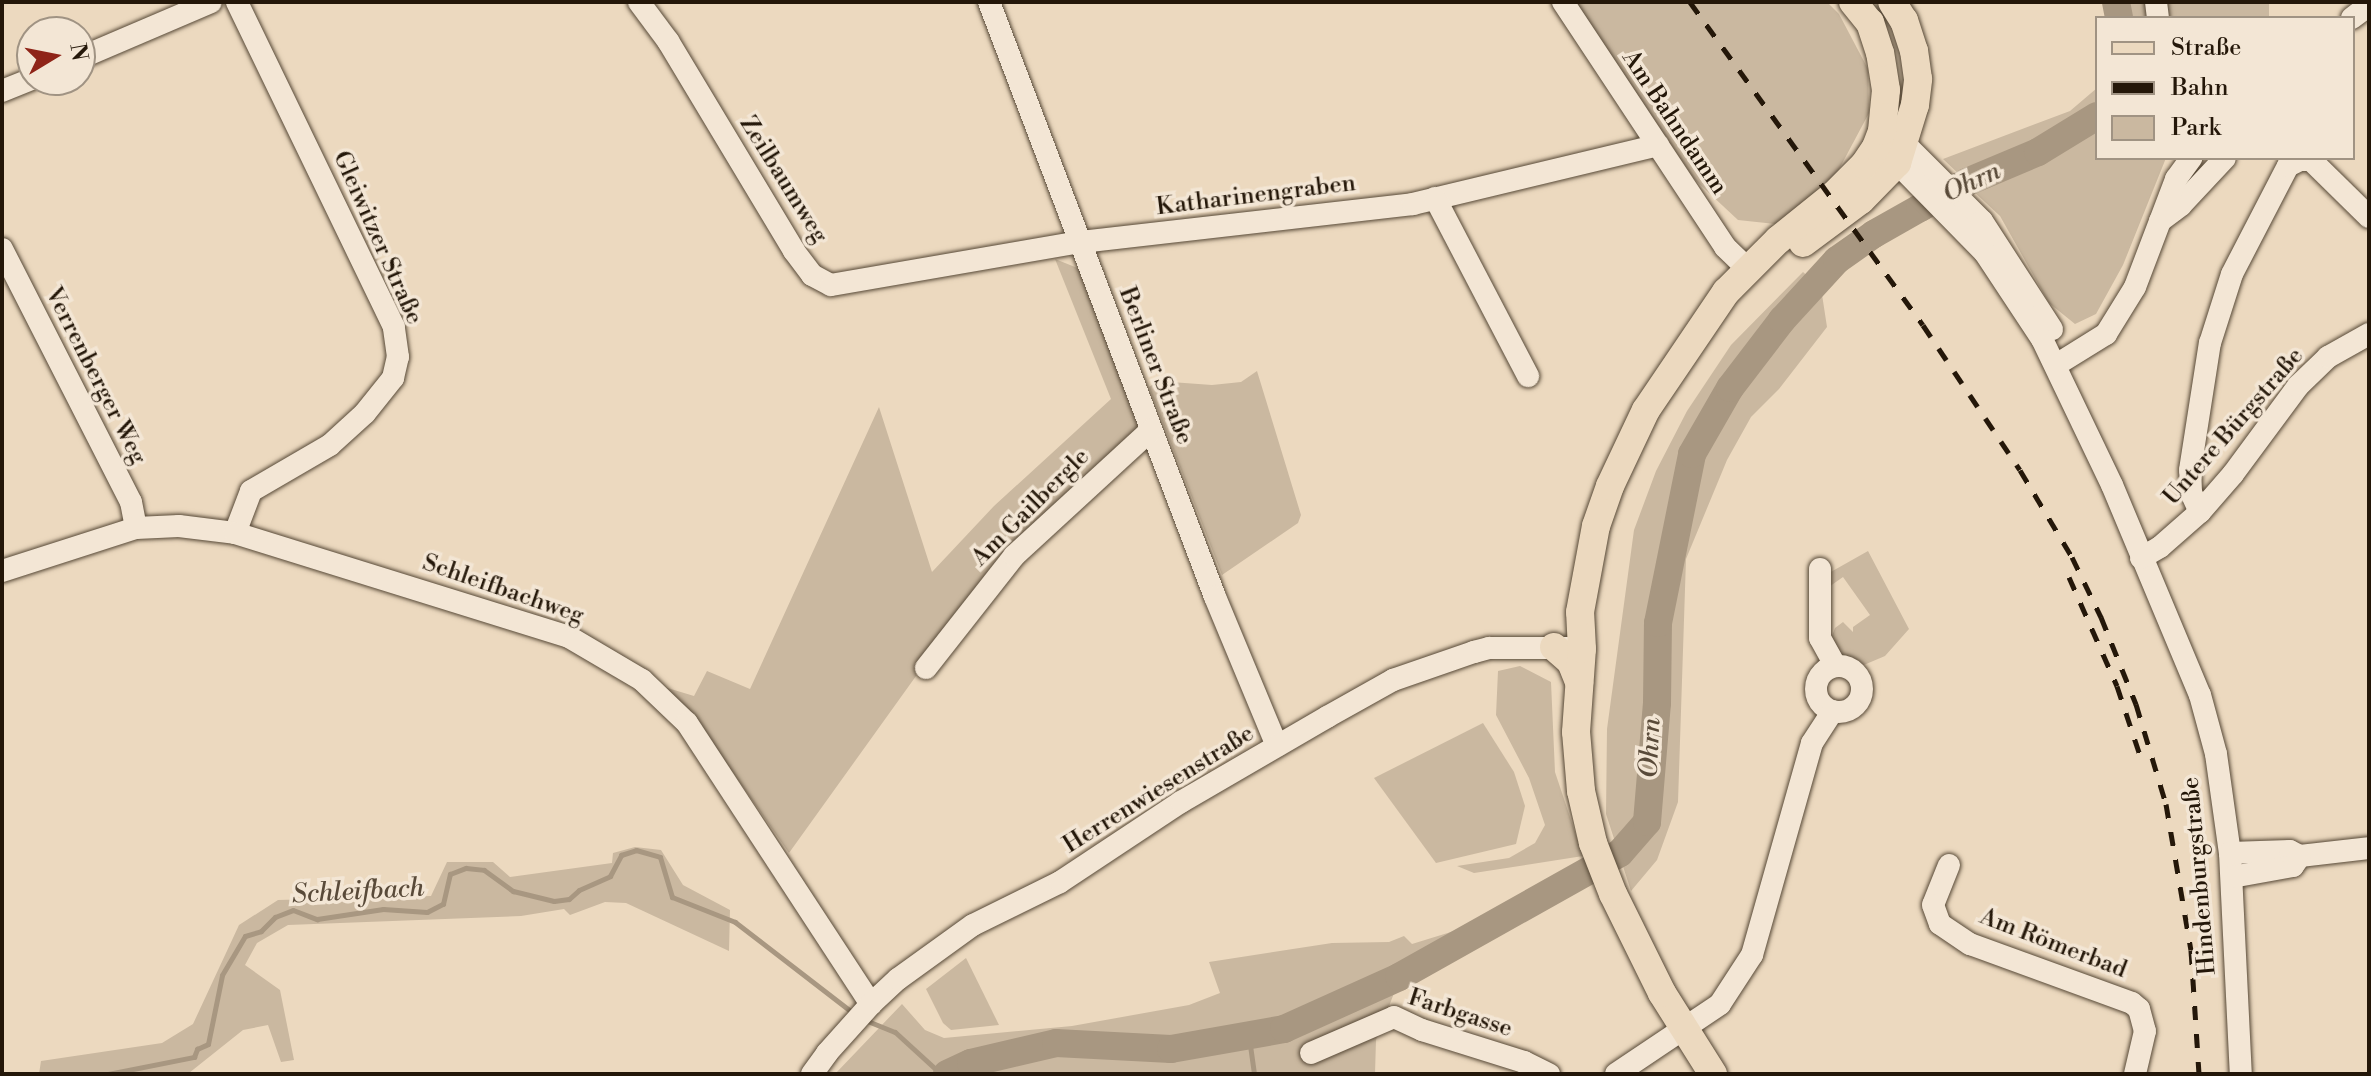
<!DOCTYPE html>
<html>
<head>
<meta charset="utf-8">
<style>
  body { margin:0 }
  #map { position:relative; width:2371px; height:1076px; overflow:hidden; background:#ecd9bf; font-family:"Libre Bodoni",serif }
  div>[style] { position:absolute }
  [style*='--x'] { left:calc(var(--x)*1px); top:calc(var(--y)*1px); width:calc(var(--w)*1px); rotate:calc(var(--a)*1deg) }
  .green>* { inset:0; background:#cab8a0; transform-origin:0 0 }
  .stream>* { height:5px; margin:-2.5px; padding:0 2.5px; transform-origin:2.5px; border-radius:2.5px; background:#a89781 }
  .river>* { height:28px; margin:-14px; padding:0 14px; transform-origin:14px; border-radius:14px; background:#a89781 }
  .roads { filter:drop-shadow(0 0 2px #564836) drop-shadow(0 0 2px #564836) }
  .minor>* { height:22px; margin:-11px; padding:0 11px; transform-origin:11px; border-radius:11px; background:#f3e6d5 }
  .minor>.ring { margin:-11px; padding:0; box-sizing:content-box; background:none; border:22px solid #f3e6d5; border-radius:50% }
  .major>* { height:28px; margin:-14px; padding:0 14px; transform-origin:14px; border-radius:14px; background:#ecd9bf }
  .rail>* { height:5px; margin-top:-2.5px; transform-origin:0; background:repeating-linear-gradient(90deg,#241709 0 14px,transparent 0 28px) }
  span { translate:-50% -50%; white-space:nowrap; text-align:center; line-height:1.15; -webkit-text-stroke:7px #f3e6d5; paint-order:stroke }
  .street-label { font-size:24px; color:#241709 }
  .water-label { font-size:26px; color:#594a39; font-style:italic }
  .frame { position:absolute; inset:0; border:4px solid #241709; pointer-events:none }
  .legend { position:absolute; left:2095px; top:16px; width:260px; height:144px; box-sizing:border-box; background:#f3e6d5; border:2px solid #a09383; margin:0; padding:10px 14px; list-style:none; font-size:24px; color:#241709 }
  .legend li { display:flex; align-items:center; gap:16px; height:40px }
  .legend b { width:40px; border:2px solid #a09383 }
  .north { position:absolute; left:16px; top:16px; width:80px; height:80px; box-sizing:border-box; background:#f3e6d5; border:2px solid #a09383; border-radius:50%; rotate:80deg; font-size:22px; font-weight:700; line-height:32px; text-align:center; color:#241709 }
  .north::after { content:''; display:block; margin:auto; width:28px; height:36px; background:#8f2418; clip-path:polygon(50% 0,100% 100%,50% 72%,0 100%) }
</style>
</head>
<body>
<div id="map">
  <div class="green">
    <div style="clip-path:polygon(1575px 2px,1827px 2px,1839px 14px,1868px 69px,1869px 113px,1837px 173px,1786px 225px,1738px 220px,1694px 179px)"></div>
    <div style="left:2121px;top:2px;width:148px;height:16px"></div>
    <div style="clip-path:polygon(2097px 88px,2096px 112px,1963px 178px,1943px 159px,2070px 111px)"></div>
    <div style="clip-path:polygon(2097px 127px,2097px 158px,2166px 158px,2123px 265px,2096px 314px,2075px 324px,2049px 303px,2000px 216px,1971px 189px)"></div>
    <div style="clip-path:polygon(1055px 259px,1080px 269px,1144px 428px,967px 605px,789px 853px,711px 741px,661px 686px,694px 696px,707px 671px,750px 689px,879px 407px,932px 572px,994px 506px,1111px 399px)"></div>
    <div style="clip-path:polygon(1803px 272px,1821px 288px,1827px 327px,1779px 389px,1751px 417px,1727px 460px,1686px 559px,1678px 802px,1657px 860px,1631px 891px,1606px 814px,1607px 729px,1634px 530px,1656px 471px,1687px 411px,1731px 345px)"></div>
    <div style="clip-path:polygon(1257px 371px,1301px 515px,1298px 523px,1222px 575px,1149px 387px,1157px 381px,1212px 385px,1241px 382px)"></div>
    <div style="clip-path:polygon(1868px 551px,1909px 629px,1885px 656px,1852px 670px,1844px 665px,1829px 644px,1835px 628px,1843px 622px,1853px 632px,1853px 627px,1870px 615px,1843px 577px,1826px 589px,1829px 573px)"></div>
    <div style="clip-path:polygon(1520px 666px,1551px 682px,1555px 772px,1583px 856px,1474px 873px,1457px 866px,1509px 858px,1535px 843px,1545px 825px,1529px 778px,1496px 715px,1498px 671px)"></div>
    <div style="clip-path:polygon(1483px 723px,1514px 772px,1525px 806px,1516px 844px,1436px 863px,1374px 778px)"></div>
    <div style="clip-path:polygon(635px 847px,661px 850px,683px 885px,730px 910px,729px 951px,626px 903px,605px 902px,570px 915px,564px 909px,521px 916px,288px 925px,257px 943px,245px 965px,280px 990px,294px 1060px,281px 1062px,268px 1025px,243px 1030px,189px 1073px,39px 1074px,41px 1061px,162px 1043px,193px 1024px,239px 925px,278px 900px,431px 896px,447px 862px,493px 862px,510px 877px,612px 863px,613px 853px)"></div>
    <div style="clip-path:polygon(1467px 927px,1473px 943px,1396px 988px,1376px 1040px,1375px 1074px,835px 1074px,902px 1004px,925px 1030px,944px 1038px,1072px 1026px,1189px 1005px,1220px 993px,1209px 962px,1332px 943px,1389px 942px,1404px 936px,1412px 944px)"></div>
    <div style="clip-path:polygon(966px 958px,999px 1025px,951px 1030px,943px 1023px,926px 989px)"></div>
  </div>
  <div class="stream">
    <div style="--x:865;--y:1020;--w:32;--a:22"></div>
    <div style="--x:895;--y:1032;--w:62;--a:42.4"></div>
    <div style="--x:1249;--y:1038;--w:36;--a:82"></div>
    <div style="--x:108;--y:1074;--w:88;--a:-11.2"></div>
    <div style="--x:194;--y:1057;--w:9;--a:-69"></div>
    <div style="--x:197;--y:1049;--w:12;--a:-24"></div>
    <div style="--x:208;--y:1044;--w:70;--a:-78.5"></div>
    <div style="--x:222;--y:975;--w:45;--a:-59.5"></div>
    <div style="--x:245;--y:936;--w:17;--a:-17"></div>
    <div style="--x:261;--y:931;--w:20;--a:-45"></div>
    <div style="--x:275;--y:917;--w:19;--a:-21"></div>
    <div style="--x:293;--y:910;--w:26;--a:21"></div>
    <div style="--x:317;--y:919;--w:67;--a:-8.6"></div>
    <div style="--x:383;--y:909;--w:44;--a:3.9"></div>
    <div style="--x:427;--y:912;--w:18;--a:-27"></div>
    <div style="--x:443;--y:904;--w:31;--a:-77"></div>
    <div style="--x:450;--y:874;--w:17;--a:-21"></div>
    <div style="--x:466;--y:868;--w:18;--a:6"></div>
    <div style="--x:484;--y:870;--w:36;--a:36"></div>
    <div style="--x:513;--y:891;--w:42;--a:13.7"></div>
    <div style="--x:554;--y:901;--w:15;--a:-8"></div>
    <div style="--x:569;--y:899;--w:13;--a:-42"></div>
    <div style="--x:579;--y:890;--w:34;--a:-24"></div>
    <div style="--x:610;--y:876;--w:24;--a:-62"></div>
    <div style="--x:621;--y:855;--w:16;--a:-18"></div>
    <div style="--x:636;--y:850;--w:25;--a:16"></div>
    <div style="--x:660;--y:857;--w:42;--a:73.3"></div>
    <div style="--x:672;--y:897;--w:68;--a:21.6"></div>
    <div style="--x:735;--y:922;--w:149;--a:37.6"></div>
  </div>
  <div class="river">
    <div style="--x:2116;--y:2;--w:16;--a:79"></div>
    <div style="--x:947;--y:1074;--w:26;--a:-25"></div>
    <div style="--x:971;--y:1063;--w:87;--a:-13.2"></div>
    <div style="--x:1056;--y:1043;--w:115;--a:3"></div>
    <div style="--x:1171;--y:1049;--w:115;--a:-10"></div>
    <div style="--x:1284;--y:1029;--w:126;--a:-24.3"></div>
    <div style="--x:1399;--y:977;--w:253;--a:-29.3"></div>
    <div style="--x:1620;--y:853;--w:41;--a:-48.9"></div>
    <div style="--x:1647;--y:822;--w:119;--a:-85.2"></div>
    <div style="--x:1657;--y:703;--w:80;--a:-89.3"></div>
    <div style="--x:1658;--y:623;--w:172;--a:-78.6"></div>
    <div style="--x:1692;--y:454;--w:76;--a:-60.1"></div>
    <div style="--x:1730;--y:388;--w:86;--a:-52.6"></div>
    <div style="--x:1782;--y:320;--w:81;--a:-47.5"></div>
    <div style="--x:1837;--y:260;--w:45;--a:-35.1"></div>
    <div style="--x:1874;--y:234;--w:53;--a:-29.5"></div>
    <div style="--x:1920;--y:208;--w:54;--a:-29"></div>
    <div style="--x:1967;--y:182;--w:77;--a:-22.9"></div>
    <div style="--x:2038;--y:152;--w:69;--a:-31.4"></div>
  </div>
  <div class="roads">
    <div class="minor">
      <div style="--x:639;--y:2;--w:49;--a:53.4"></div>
      <div style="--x:668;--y:41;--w:245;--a:59"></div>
      <div style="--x:794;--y:251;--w:30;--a:53"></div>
      <div style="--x:812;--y:275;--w:21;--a:28"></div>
      <div style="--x:831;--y:285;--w:254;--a:-9.8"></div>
      <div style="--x:1081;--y:242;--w:334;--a:-6.5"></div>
      <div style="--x:1413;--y:204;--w:252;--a:-13.5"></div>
      <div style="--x:989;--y:2;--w:636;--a:69.2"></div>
      <div style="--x:1215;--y:597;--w:161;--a:67.4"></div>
      <div style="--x:1563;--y:2;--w:294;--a:56.5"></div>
      <div style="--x:1725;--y:247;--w:32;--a:44"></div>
      <div style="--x:2156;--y:2;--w:16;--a:83"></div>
      <div style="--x:2352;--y:18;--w:21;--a:-37"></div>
      <div style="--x:80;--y:58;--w:142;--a:-23.1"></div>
      <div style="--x:2;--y:91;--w:32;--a:-22"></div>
      <div style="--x:1904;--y:143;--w:110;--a:45"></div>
      <div style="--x:1982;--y:221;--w:129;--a:57.1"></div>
      <div style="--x:2309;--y:158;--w:84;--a:44.5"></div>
      <div style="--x:1897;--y:163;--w:126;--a:45.6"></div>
      <div style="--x:1985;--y:253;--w:103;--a:56.5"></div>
      <div style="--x:2042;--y:339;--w:162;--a:64.4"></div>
      <div style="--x:2112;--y:485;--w:228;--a:67.3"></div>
      <div style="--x:2200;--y:695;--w:61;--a:74.8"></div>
      <div style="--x:2216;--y:754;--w:100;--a:82"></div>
      <div style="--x:2230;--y:853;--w:221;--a:87.2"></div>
      <div style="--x:1435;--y:198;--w:201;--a:62.4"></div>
      <div style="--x:2160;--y:221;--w:26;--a:-37"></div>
      <div style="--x:2181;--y:205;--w:64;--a:-46.9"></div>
      <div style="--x:2;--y:249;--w:284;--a:63"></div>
      <div style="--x:131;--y:502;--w:26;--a:79"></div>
      <div style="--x:2056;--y:365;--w:59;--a:-31.8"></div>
      <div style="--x:2106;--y:334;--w:55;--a:-58.3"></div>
      <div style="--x:2135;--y:287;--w:116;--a:-69.2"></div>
      <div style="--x:2176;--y:179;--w:26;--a:-54"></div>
      <div style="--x:2200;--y:512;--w:21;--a:-115"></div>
      <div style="--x:2191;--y:493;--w:23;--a:-92"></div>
      <div style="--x:2190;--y:470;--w:129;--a:-81.1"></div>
      <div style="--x:2210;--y:343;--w:72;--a:-72.3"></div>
      <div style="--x:2232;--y:274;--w:122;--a:-62.6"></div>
      <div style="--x:2288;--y:166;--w:13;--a:-27"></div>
      <div style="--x:2300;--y:160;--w:11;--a:0"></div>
      <div style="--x:235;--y:533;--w:45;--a:-69.1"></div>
      <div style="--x:251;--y:491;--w:91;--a:-30.2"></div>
      <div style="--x:330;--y:445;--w:47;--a:-42.4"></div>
      <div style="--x:365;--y:413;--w:45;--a:-51.3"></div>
      <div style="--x:393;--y:378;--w:22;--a:-77"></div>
      <div style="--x:398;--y:357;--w:30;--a:-98"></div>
      <div style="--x:394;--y:327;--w:361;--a:-115.8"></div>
      <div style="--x:2141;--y:558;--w:22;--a:-30"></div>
      <div style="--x:2160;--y:547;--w:53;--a:-41.2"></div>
      <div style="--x:2200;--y:512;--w:50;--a:-49"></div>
      <div style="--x:2233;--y:474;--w:109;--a:-53.5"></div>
      <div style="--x:2298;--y:386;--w:42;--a:-44"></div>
      <div style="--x:2328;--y:357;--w:47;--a:-29.3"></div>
      <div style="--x:1820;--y:569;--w:69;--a:90"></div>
      <div style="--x:1820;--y:638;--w:31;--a:61"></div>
      <div style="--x:2;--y:571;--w:141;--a:-17.8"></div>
      <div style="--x:136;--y:528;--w:43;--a:-2.7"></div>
      <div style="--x:179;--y:526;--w:56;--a:7.1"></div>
      <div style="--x:235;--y:533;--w:350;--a:17.3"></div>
      <div style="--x:569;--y:637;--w:85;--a:30.5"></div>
      <div style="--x:642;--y:680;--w:62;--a:43.7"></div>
      <div style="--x:687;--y:723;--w:336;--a:56.8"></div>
      <div class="ring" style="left:1816px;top:666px;width:24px;height:24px"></div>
      <div style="--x:926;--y:668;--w:142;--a:-51.8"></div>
      <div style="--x:1014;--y:556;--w:186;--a:-42.6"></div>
      <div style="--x:2230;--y:853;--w:60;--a:-1.9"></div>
      <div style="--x:2290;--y:851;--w:11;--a:27"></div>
      <div style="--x:2300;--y:856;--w:69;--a:-6.6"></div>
      <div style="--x:1949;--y:865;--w:43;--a:111.8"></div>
      <div style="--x:1933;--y:905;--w:20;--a:70"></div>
      <div style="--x:1940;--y:924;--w:36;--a:34"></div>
      <div style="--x:1970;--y:944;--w:172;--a:20"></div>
      <div style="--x:2132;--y:1003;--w:9;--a:41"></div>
      <div style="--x:2139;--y:1009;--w:23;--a:75"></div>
      <div style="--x:2145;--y:1031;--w:44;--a:103.1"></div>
      <div style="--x:2232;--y:877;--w:62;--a:-10.2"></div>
      <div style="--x:2293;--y:866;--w:12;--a:-55"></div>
      <div style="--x:1311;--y:1053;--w:90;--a:-23.4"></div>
      <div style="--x:1394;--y:1017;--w:31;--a:25"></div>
      <div style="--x:1422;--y:1030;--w:107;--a:17.4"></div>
      <div style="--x:1524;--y:1062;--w:28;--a:26"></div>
      <div style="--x:812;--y:1074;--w:26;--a:-54"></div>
      <div style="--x:827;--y:1053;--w:66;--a:-48.1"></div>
      <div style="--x:871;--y:1004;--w:37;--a:-43"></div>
      <div style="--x:898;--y:979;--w:92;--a:-35.8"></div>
      <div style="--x:973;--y:925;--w:97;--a:-26.3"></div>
      <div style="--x:1060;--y:882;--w:145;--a:-33.5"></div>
      <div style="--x:1181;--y:802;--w:169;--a:-30.2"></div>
      <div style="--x:1327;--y:717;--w:76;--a:-29.3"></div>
      <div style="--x:1393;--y:680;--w:86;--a:-19.1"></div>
      <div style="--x:1474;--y:652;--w:16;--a:-15"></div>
      <div style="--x:1489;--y:648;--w:82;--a:0"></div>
      <div style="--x:1616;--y:1074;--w:125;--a:-33.9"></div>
      <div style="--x:1720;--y:1004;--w:59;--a:-56.9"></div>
      <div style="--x:1752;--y:955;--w:220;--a:-74.2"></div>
      <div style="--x:1812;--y:743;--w:38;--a:-57"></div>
    </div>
    <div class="major">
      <div style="--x:1803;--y:243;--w:72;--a:-36.6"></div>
      <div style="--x:1861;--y:200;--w:52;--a:-45.8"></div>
      <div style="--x:1897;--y:163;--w:61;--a:-72.8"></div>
      <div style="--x:1915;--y:105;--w:26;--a:-83"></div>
      <div style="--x:1918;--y:79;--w:28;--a:-98"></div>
      <div style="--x:1914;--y:51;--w:32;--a:-108"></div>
      <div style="--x:1904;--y:21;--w:22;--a:-122"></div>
      <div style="--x:1554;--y:647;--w:23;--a:41"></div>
      <div style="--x:1571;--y:662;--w:22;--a:68"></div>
      <div style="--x:1713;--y:1074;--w:96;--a:-122.2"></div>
      <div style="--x:1662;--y:993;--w:110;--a:-116.3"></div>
      <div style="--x:1613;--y:894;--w:55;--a:-111.4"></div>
      <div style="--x:1593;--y:843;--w:53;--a:-103"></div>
      <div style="--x:1581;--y:791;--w:59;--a:-94.8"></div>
      <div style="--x:1576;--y:732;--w:83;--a:-85.9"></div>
      <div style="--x:1582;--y:649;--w:37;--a:-93"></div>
      <div style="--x:1580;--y:612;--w:87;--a:-79.5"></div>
      <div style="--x:1596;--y:526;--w:42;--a:-70.7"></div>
      <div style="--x:1610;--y:486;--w:84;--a:-64.7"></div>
      <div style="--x:1646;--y:410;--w:143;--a:-55.9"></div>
      <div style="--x:1726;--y:292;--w:74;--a:-45"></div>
      <div style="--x:1778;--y:240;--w:73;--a:-38.9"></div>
      <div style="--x:1835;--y:194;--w:41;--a:-45"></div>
      <div style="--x:1864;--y:165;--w:22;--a:-56"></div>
      <div style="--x:1876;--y:147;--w:17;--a:-69"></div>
      <div style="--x:1882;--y:131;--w:41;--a:-84.4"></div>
      <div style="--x:1886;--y:90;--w:37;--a:-99"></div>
      <div style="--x:1880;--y:53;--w:32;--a:-108"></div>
      <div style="--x:1870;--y:23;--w:27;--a:-129"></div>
    </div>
  </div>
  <div class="rail">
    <div style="--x:1690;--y:2;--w:398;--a:54.2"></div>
    <div style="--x:1923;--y:325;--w:174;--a:56.2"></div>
    <div style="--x:2020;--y:470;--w:101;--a:59.1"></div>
    <div style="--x:2072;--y:557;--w:67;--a:64.2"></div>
    <div style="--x:2101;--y:617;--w:94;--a:68.1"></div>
    <div style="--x:2136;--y:704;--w:104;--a:73.3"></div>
    <div style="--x:2166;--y:804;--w:148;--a:80.3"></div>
    <div style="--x:2191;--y:950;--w:124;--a:86.3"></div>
    <div style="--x:2069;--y:577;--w:119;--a:66.2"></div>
    <div style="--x:2117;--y:686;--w:73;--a:71.6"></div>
  </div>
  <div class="street-label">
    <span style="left:1674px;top:123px;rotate:56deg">Am Bahndamm</span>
    <span style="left:783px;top:180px;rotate:58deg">Zeilbaumweg</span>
    <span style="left:1256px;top:196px;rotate:-7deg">Katharinengraben</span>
    <span style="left:377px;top:238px;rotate:66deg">Gleiwitzer Straße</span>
    <span style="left:1155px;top:366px;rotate:69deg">Berliner Straße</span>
    <span style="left:95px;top:376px;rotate:63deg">Verrenberger Weg</span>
    <span style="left:2234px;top:427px;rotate:-49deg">Untere Bürgstraße</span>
    <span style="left:1031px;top:508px;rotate:-45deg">Am Gailbergle</span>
    <span style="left:503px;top:590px;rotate:19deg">Schleifbachweg</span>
    <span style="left:1159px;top:790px;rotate:-32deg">Herrenwiesenstraße</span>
    <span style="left:2200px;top:876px;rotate:-95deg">Hindenburgstraße</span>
    <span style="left:2053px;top:944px;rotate:21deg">Am Römerbad</span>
    <span style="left:1460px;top:1014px;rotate:18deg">Farbgasse</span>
  </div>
  <div class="water-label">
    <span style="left:1972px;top:183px;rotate:-25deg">Ohrn</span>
    <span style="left:1651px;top:748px;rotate:-87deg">Ohrn</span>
    <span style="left:358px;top:892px;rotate:-3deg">Schleifbach</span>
  </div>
  <div class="frame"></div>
  <ul class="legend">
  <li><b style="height:10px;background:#ecd9bf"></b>Straße</li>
  <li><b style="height:10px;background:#241709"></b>Bahn</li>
  <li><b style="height:22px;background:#cab8a0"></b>Park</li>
  </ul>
  <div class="north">N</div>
</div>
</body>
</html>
